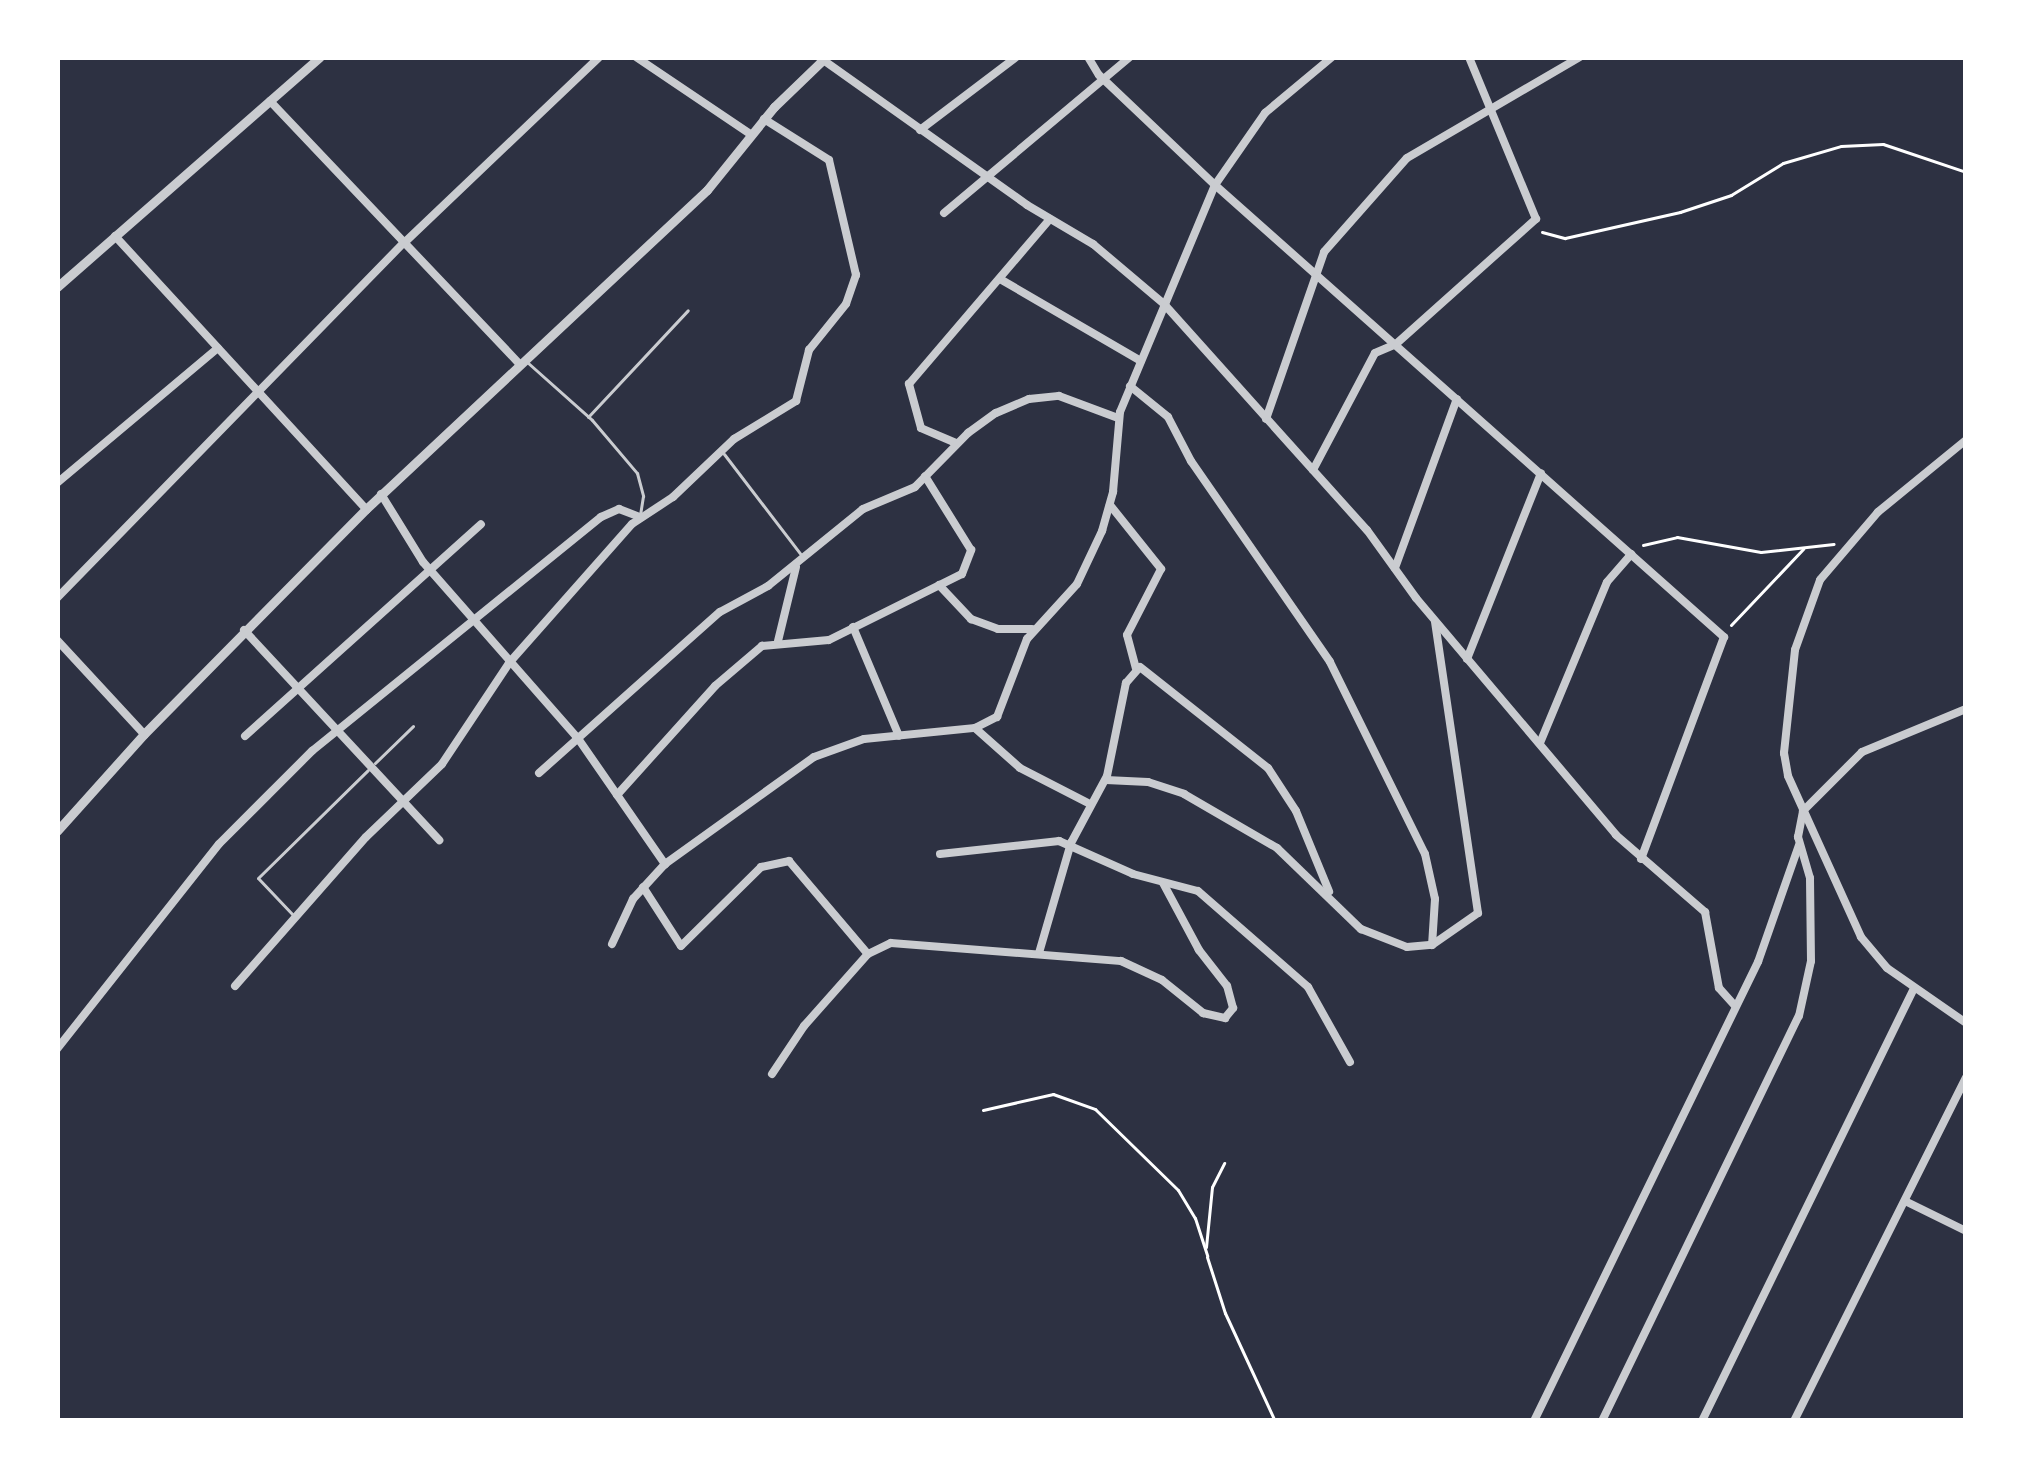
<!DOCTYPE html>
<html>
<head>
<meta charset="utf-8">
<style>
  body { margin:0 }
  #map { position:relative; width:2023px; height:1478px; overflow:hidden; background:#2d3142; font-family:Rubik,sans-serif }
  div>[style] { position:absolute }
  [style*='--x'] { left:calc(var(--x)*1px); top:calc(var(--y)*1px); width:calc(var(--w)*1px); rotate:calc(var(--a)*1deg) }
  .path>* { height:3px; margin:-1.5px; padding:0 1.5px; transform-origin:1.5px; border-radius:1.5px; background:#fff }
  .service>* { height:3px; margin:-1.5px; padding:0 1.5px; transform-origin:1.5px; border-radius:1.5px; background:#caccd0 }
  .minor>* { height:8px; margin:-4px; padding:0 4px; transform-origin:4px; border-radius:4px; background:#caccd0 }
  .tertiary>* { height:9px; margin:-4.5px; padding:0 4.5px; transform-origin:4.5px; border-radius:4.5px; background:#caccd0 }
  span { translate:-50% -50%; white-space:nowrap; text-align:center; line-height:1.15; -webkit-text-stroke:9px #fff; paint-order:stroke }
  .frame { position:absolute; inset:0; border:60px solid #fff; pointer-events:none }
</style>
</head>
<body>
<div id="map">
  <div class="path">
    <div style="--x:1542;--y:232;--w:24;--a:15"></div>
    <div style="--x:1565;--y:238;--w:118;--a:-12.7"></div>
    <div style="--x:1680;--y:212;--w:54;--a:-18.4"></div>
    <div style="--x:1731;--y:195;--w:61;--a:-31.6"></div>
    <div style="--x:1783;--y:163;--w:60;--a:-16.3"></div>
    <div style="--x:1841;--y:146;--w:42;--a:-2.7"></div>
    <div style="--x:1883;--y:144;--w:88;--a:18.6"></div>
    <div style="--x:1643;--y:545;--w:35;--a:-13"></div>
    <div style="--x:1677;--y:537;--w:85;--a:10.1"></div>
    <div style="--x:1761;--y:552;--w:73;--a:-6.3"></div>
    <div style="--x:1731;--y:625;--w:105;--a:-46.5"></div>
    <div style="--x:983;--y:1110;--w:72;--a:-12.9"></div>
    <div style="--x:1053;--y:1094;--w:45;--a:19.7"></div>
    <div style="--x:1095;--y:1109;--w:116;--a:44.3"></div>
    <div style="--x:1178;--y:1190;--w:33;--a:59"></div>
    <div style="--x:1195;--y:1218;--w:40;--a:72"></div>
    <div style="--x:1206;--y:1247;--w:60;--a:-84.3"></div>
    <div style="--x:1212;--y:1187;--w:27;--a:-63"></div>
    <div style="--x:1207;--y:1257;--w:59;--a:72.2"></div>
    <div style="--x:1225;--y:1313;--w:119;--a:65.2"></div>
  </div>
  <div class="service">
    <div style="--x:527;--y:362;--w:87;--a:41.7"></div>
    <div style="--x:592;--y:420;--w:70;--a:49.7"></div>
    <div style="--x:637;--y:473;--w:24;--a:75"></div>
    <div style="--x:643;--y:496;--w:19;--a:99"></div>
    <div style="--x:588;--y:417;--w:146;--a:-46.9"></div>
    <div style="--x:724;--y:454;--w:128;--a:52.6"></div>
    <div style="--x:375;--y:763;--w:53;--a:-44.2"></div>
    <div style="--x:294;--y:916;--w:52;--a:-133.5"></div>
    <div style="--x:258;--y:878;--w:154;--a:-44.5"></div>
  </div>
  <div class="minor">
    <div style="--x:636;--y:57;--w:138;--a:34"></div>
    <div style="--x:819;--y:57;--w:255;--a:35.4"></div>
    <div style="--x:1027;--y:205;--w:77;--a:30.6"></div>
    <div style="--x:1093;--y:244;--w:93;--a:40.2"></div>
    <div style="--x:1164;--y:304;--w:304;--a:48.1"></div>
    <div style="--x:1367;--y:530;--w:84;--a:54.2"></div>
    <div style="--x:1416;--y:598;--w:310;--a:49.8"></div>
    <div style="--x:1616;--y:835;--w:118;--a:40.9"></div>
    <div style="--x:1705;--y:912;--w:77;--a:79.6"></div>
    <div style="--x:1719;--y:988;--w:24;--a:48"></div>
    <div style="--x:1088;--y:57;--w:21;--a:59"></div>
    <div style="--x:1099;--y:75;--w:160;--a:43.5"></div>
    <div style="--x:1215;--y:185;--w:681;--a:41.61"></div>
    <div style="--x:1724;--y:637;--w:237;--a:110.5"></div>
    <div style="--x:270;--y:101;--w:360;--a:46.5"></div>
    <div style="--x:920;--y:130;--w:121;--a:-37.2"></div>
    <div style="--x:944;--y:213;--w:243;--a:-40"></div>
    <div style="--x:115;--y:236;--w:371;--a:47.4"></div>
    <div style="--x:1000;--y:279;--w:163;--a:30.2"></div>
    <div style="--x:1130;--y:386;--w:49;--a:39.2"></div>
    <div style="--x:1168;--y:417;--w:50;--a:62.4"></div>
    <div style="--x:1191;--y:461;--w:244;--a:55.3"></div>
    <div style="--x:1330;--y:662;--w:214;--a:63.7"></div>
    <div style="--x:1425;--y:854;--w:46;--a:77.5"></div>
    <div style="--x:1435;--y:899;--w:46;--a:93.7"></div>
    <div style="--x:1266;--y:419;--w:177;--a:-70.8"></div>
    <div style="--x:1324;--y:252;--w:125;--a:-48.6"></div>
    <div style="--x:1407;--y:158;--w:200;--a:-30.3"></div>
    <div style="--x:1966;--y:440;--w:114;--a:140.7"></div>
    <div style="--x:1878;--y:512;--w:89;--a:130.5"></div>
    <div style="--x:1820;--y:580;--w:74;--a:109.7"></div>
    <div style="--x:1795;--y:650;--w:104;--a:96.1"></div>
    <div style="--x:1784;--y:753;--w:23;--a:80"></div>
    <div style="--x:1788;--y:776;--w:177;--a:65.6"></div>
    <div style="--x:1861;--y:937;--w:40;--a:50"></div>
    <div style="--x:1887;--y:968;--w:96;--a:34.8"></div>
    <div style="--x:956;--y:443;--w:38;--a:-157"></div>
    <div style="--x:921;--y:428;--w:46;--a:-105.3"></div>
    <div style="--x:909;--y:384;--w:217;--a:-49.5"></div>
    <div style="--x:1313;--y:470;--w:132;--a:-62.1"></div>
    <div style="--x:1375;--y:353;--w:23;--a:-23"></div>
    <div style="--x:1396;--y:344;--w:188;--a:-41.8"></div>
    <div style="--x:1536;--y:219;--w:175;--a:-112.5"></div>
    <div style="--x:57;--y:483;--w:210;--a:-40"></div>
    <div style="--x:381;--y:494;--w:80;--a:58.3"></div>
    <div style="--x:423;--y:562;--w:233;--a:48.7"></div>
    <div style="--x:577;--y:737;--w:155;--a:55.3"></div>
    <div style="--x:1110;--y:505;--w:82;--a:51.4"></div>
    <div style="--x:1161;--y:569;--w:74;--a:117.3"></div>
    <div style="--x:1127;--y:635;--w:34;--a:75"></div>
    <div style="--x:1395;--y:568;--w:180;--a:-69.9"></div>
    <div style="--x:939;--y:585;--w:47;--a:46.7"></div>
    <div style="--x:971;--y:619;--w:29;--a:20"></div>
    <div style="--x:998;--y:629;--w:34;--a:0"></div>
    <div style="--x:57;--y:598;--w:496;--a:-45.7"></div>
    <div style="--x:404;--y:243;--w:269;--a:-43.6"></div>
    <div style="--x:853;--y:627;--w:118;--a:67.1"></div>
    <div style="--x:244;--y:630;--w:287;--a:47.1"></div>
    <div style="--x:57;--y:640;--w:128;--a:47.2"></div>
    <div style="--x:778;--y:641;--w:76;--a:-76.3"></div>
    <div style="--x:1467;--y:659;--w:200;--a:-68.3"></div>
    <div style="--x:975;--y:728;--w:60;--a:41.6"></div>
    <div style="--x:1020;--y:768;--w:76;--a:27.2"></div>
    <div style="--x:245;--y:736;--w:317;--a:-41.9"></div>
    <div style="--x:1540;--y:743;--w:174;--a:-67.4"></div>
    <div style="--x:1607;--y:582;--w:37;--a:-49"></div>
    <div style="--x:539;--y:773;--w:242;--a:-41.7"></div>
    <div style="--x:720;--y:612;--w:55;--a:-28.4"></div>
    <div style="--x:768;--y:586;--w:122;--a:-39"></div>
    <div style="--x:863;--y:509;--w:56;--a:-22.9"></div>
    <div style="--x:915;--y:487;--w:76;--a:-45.5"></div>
    <div style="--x:968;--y:433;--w:34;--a:-36"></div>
    <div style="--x:996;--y:413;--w:36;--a:-23"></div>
    <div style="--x:1029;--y:399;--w:30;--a:-6"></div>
    <div style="--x:1059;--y:396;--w:63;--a:20.4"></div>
    <div style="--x:1106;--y:780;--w:42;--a:2.7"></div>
    <div style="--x:1148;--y:782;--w:38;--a:18"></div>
    <div style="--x:1184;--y:794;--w:108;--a:30.1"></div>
    <div style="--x:1277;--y:848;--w:117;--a:44"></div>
    <div style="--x:1361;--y:929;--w:49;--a:21.4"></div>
    <div style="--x:1407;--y:947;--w:25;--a:-5"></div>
    <div style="--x:1432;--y:945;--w:56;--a:-34.8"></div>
    <div style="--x:1478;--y:913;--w:294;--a:-98.4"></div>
    <div style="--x:617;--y:795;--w:147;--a:-48"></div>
    <div style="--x:715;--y:686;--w:62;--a:-40.4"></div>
    <div style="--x:762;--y:646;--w:67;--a:-5.1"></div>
    <div style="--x:829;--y:640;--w:148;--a:-26.4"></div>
    <div style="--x:962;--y:574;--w:26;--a:-69"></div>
    <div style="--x:971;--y:550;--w:87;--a:-121.9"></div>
    <div style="--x:940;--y:854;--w:120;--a:-6.2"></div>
    <div style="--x:1059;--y:841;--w:81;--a:24"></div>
    <div style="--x:1133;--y:874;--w:67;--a:14.7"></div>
    <div style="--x:1198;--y:891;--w:146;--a:41.1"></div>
    <div style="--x:1308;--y:987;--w:86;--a:60.8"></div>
    <div style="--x:643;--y:887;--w:70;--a:57.2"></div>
    <div style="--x:681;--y:946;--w:112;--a:-44.6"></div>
    <div style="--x:761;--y:867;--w:29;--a:-12"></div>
    <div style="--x:789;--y:861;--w:122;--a:49.7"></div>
    <div style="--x:612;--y:944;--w:50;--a:-65"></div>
    <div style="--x:633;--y:899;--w:47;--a:-47.6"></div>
    <div style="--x:665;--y:864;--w:183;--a:-35.7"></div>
    <div style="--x:814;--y:757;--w:53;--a:-19.8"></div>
    <div style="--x:864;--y:739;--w:112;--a:-5.7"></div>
    <div style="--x:975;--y:728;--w:25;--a:-27"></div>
    <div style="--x:997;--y:717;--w:84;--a:-69"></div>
    <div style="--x:1027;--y:639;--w:74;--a:-47.7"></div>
    <div style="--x:1077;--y:584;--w:59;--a:-64.7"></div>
    <div style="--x:1102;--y:531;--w:41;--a:-74.2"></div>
    <div style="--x:1113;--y:492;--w:80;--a:-85"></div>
    <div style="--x:1120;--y:412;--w:246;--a:-67.3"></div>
    <div style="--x:1215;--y:185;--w:88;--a:-55.2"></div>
    <div style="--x:1265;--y:113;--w:87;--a:-39.9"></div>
    <div style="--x:1039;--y:953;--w:115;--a:-73.8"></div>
    <div style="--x:1071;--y:843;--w:76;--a:-61.8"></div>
    <div style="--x:1107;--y:776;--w:95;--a:-78.5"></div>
    <div style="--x:1126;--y:683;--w:21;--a:-49"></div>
    <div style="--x:1140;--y:667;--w:163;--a:38.3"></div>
    <div style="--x:1268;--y:768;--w:51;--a:56.9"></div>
    <div style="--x:1296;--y:811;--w:87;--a:67.6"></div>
    <div style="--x:235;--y:986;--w:198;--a:-48.7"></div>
    <div style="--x:366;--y:837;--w:105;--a:-43.8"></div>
    <div style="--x:442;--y:764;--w:121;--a:-56.4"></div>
    <div style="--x:509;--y:663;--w:186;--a:-48.5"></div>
    <div style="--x:632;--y:524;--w:49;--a:-33.4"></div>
    <div style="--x:673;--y:497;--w:84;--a:-43.6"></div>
    <div style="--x:734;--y:439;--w:73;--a:-31.5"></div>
    <div style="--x:796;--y:401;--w:53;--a:-75.7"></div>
    <div style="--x:809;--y:350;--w:59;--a:-51.2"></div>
    <div style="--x:846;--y:304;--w:31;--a:-71"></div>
    <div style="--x:856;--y:275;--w:118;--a:-103.2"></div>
    <div style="--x:829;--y:160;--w:77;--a:-147.8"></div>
    <div style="--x:57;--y:1049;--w:261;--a:-51.7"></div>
    <div style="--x:219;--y:844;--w:132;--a:-45"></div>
    <div style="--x:312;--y:751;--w:372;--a:-39"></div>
    <div style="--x:601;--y:517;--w:20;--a:-24"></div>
    <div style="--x:619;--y:509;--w:22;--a:21"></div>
    <div style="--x:772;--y:1074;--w:58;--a:-56.3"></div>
    <div style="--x:804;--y:1026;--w:96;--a:-48.4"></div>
    <div style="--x:868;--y:954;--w:25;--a:-26"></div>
    <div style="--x:891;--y:943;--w:231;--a:4.5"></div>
    <div style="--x:1121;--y:961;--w:45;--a:24.9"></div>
    <div style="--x:1162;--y:980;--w:53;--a:38.8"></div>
    <div style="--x:1203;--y:1013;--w:23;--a:13"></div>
    <div style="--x:1225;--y:1018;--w:13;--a:-51"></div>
    <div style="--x:1233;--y:1008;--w:23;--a:-105"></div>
    <div style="--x:1227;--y:986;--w:46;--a:-127.9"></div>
    <div style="--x:1199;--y:950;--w:76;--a:-118.2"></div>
    <div style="--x:1905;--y:1201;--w:68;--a:26.2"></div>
    <div style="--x:1534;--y:1421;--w:511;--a:-63.99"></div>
    <div style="--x:1758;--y:962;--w:124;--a:-70.7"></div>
    <div style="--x:1602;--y:1421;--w:450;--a:-64.1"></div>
    <div style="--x:1799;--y:1016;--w:56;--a:-77.7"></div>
    <div style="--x:1811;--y:961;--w:83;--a:-90.7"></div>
    <div style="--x:1810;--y:878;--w:43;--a:-106.3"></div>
    <div style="--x:1798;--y:837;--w:26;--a:-79"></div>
    <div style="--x:1803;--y:811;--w:83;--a:-45"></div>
    <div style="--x:1862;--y:752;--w:113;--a:-22.5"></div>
    <div style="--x:1702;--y:1421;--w:482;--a:-63.9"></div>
    <div style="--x:1794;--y:1421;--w:384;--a:-63.4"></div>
  </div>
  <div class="tertiary">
    <div style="--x:57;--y:287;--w:349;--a:-41.2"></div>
    <div style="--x:57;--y:831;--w:130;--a:-48.1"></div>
    <div style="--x:144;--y:734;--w:316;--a:-45.4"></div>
    <div style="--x:366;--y:509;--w:467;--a:-43.1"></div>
    <div style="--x:707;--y:190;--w:107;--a:-51.1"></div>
    <div style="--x:774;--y:107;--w:72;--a:-43.9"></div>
  </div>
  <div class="frame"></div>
</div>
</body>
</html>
